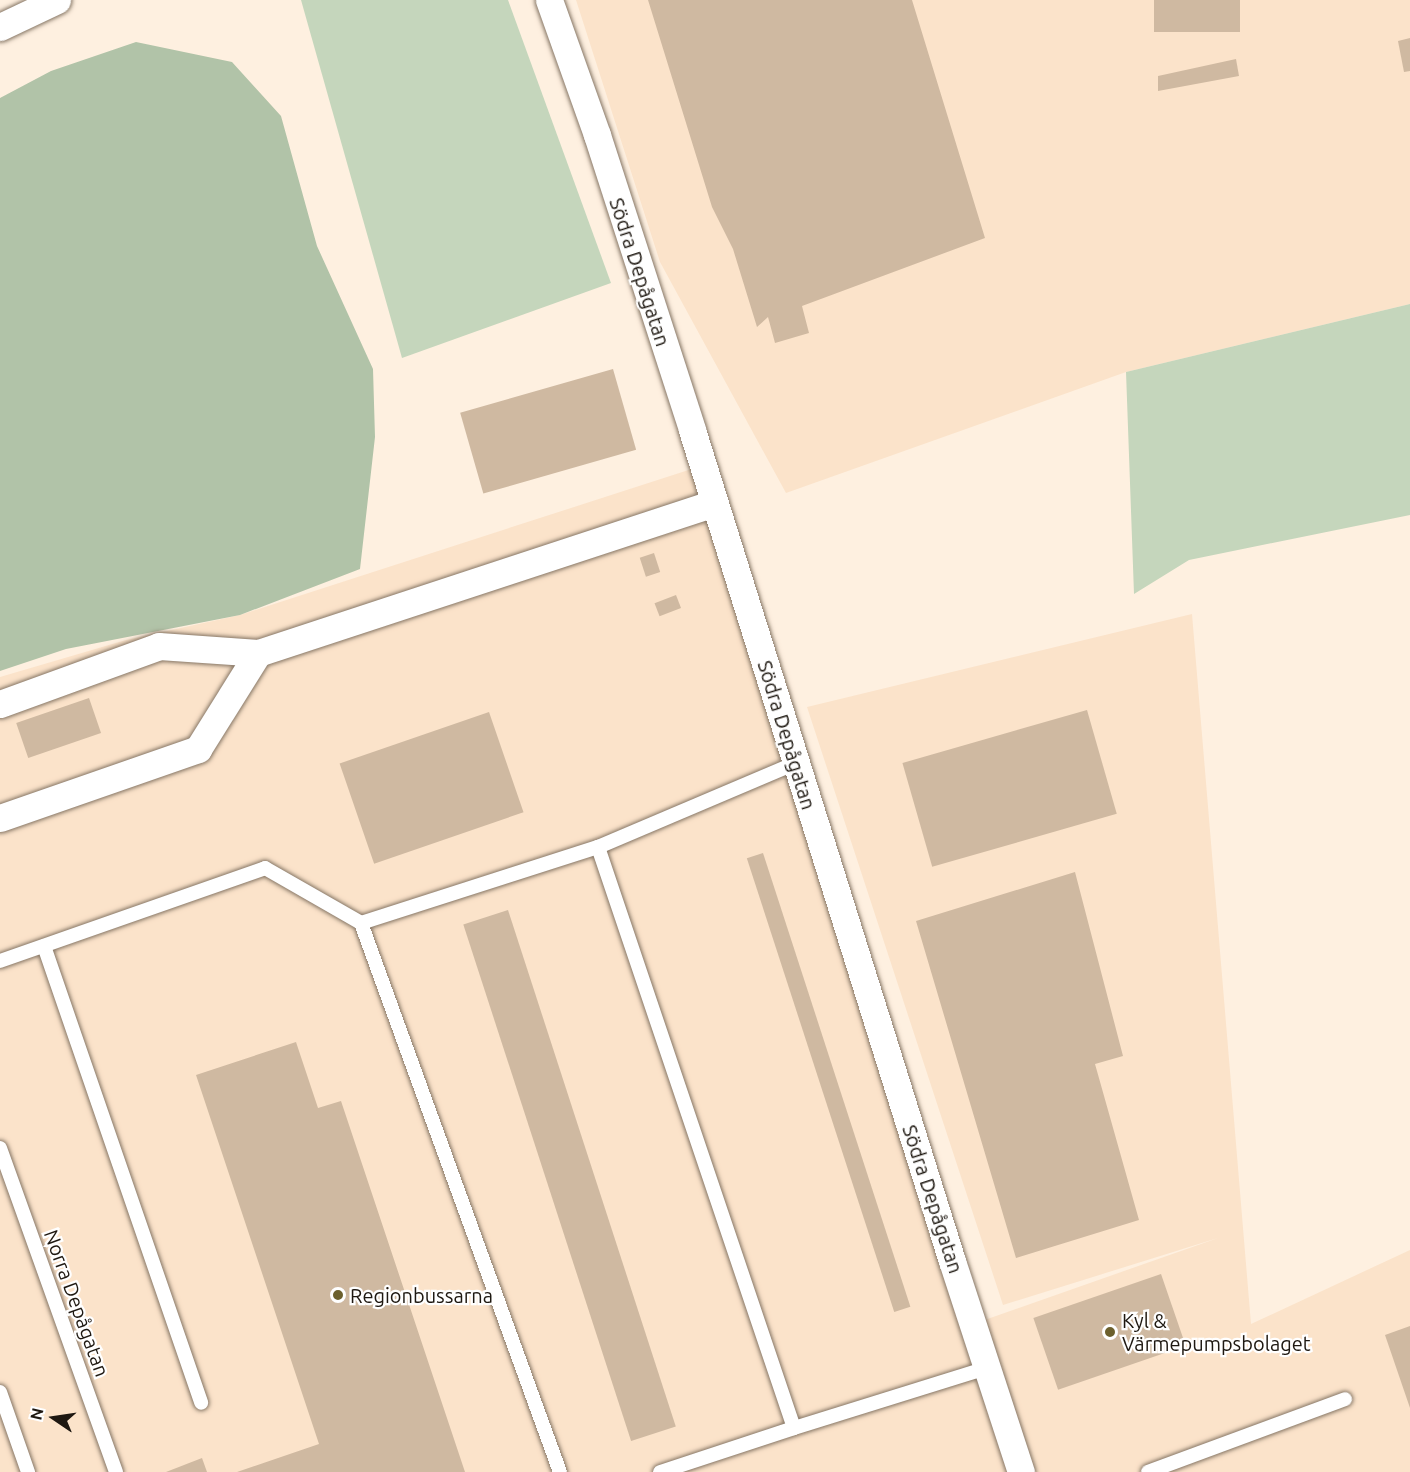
<!DOCTYPE html>
<html>
<head>
<meta charset="utf-8">
<style>
  body { margin:0 }
  #map { position:relative; width:1410px; height:1472px; overflow:hidden; background:#fef0e0; font-family:Ubuntu,sans-serif }
  div>[style] { position:absolute }
  [style*='--x'] { left:calc(var(--x)*1px); top:calc(var(--y)*1px); width:calc(var(--w)*1px); rotate:calc(var(--a)*1deg) }
  .built>* { inset:0; background:#fbe3ca }
  .green>* { inset:0; background:#c5d6bc }
  .forest>* { inset:0; background:#b1c3a8 }
  .building>* { inset:0; background:#cfb9a1; transform-origin:0 0 }
  .roads { filter:drop-shadow(0 0 2px #867665) drop-shadow(0 0 2px #867665) }
  .lane>* { height:14px; margin:-7px; padding:0 7px; transform-origin:7px; border-radius:7px; background:#fff }
  .street>* { height:27px; margin:-13.5px; padding:0 13.5px; transform-origin:13.5px; border-radius:13.5px; background:#fff }
  .dots>* { width:16px; height:16px; translate:-50% -50%; box-sizing:border-box; border:3px solid #fff; border-radius:50% }
  span { translate:-50% -50%; white-space:nowrap; text-align:center; line-height:1.15; -webkit-text-stroke:4.5px #fff; paint-order:stroke }
  .street-label { font-size:20px; color:#1e1811 }
  .poi-label { font-size:20px; color:#1e1811 }
  .left { translate:0 -50%; text-align:left }
  .north { position:absolute; left:24px; top:1388px; width:60px; height:60px; -webkit-text-stroke:4px #fff; paint-order:stroke; rotate:283deg; font-size:16px; font-weight:700; line-height:24px; text-align:center; color:#1e1811 }
  .north::after { content:''; display:block; margin:auto; width:21px; height:27px; background:#1e1811; clip-path:polygon(50% 0,100% 100%,50% 72%,0 100%) }
</style>
</head>
<body>
<div id="map">
  <div class="built">
    <div style="clip-path:polygon(576px 0,1410px 0,1410px 304px,1126px 372px,786px 493px,660px 262px)"></div>
    <div style="clip-path:polygon(704px 465px,976px 1323px,1218px 1238px,1003px 1305px,807px 707px,1192px 614px,1251px 1324px,1410px 1250px,1410px 1472px,0 1472px,0 677px,126px 640px,240px 615px)"></div>
  </div>
  <div class="green">
    <div style="clip-path:polygon(301px 0,508px 0,611px 283px,402px 358px)"></div>
    <div style="clip-path:polygon(1410px 304px,1410px 515px,1189px 560px,1134px 594px,1126px 372px)"></div>
  </div>
  <div class="forest">
    <div style="clip-path:polygon(136px 42px,232px 62px,281px 116px,317px 246px,373px 369px,375px 437px,360px 569px,240px 615px,66px 649px,0 671px,0 98px,51px 71px)"></div>
  </div>
  <div class="building">
    <div style="clip-path:polygon(648px 0,912px 0,985px 238px,802px 306px,809px 333px,775px 343px,768px 317px,757px 327px,733px 249px,712px 207px)"></div>
    <div style="left:1154px;top:0;width:86px;height:32px"></div>
    <div style="clip-path:polygon(1410px 38px,1410px 71px,1404px 72px,1398px 41px)"></div>
    <div style="clip-path:polygon(1236px 59px,1239px 76px,1158px 91px,1158px 76px)"></div>
    <div style="left:613px;top:369px;width:84px;height:159px;rotate:74deg"></div>
    <div style="left:654px;top:553px;width:20px;height:15px;rotate:72deg"></div>
    <div style="left:676px;top:595px;width:14px;height:23px;rotate:69deg"></div>
    <div style="left:89px;top:698px;width:37px;height:77px;rotate:71deg"></div>
    <div style="left:1087px;top:710px;width:108px;height:192px;rotate:74deg"></div>
    <div style="left:489px;top:712px;width:106px;height:158px;rotate:71deg"></div>
    <div style="left:763px;top:853px;width:477px;height:17px;rotate:72deg"></div>
    <div style="clip-path:polygon(1075px 872px,1123px 1056px,1095px 1064px,1139px 1220px,1016px 1258px,916px 921px)"></div>
    <div style="left:508px;top:910px;width:543px;height:47px;rotate:72deg"></div>
    <div style="clip-path:polygon(296px 1042px,318px 1108px,341px 1101px,465px 1472px,237px 1472px,319px 1444px,196px 1075px)"></div>
    <div style="left:1161px;top:1274px;width:76px;height:135px;rotate:71deg"></div>
    <div style="clip-path:polygon(1410px 1326px,1410px 1408px,1385px 1335px)"></div>
    <div style="clip-path:polygon(202px 1458px,207px 1472px,166px 1472px)"></div>
  </div>
  <div class="roads">
    <div class="lane">
      <div style="--x:598;--y:847;--w:215;--a:-23"></div>
      <div style="--x:361;--y:923;--w:249;--a:-17.8"></div>
      <div style="--x:598;--y:847;--w:613;--a:71.36"></div>
      <div style="--x:794;--y:1428;--w:141;--a:161.8"></div>
      <div style="--x:44;--y:946;--w:483;--a:71"></div>
      <div style="--x:0;--y:961;--w:281;--a:-19.3"></div>
      <div style="--x:265;--y:868;--w:111;--a:29.8"></div>
      <div style="--x:361;--y:923;--w:584;--a:70.08"></div>
      <div style="--x:0;--y:1148;--w:344;--a:70.3"></div>
      <div style="--x:0;--y:1392;--w:85;--a:70.7"></div>
      <div style="--x:794;--y:1428;--w:202;--a:-17.3"></div>
      <div style="--x:1148;--y:1472;--w:210;--a:-20.3"></div>
    </div>
    <div class="street">
      <div style="--x:549;--y:0;--w:143;--a:70.4"></div>
      <div style="--x:597;--y:135;--w:310;--a:72.1"></div>
      <div style="--x:692;--y:430;--w:871;--a:72.63"></div>
      <div style="--x:952;--y:1261;--w:222;--a:71.9"></div>
      <div style="--x:0;--y:27;--w:63;--a:-25.3"></div>
      <div style="--x:0;--y:704;--w:169;--a:-20"></div>
      <div style="--x:159;--y:646;--w:99;--a:4"></div>
      <div style="--x:258;--y:653;--w:480;--a:-18.2"></div>
      <div style="--x:0;--y:818;--w:210;--a:-19.2"></div>
      <div style="--x:198;--y:749;--w:113;--a:-58"></div>
    </div>
  </div>
  <div class="dots">
    <div style="left:338px;top:1295px;background:#6c602d"></div>
    <div style="left:1110px;top:1332px;background:#6c602d"></div>
  </div>
  <div class="street-label">
    <span style="left:640px;top:272px;rotate:72deg">Södra Depågatan</span>
    <span style="left:787px;top:735px;rotate:73deg">Södra Depågatan</span>
    <span style="left:933px;top:1199px;rotate:72deg">Södra Depågatan</span>
    <span style="left:77px;top:1303px;rotate:70deg">Norra Depågatan</span>
  </div>
  <div class="poi-label">
    <span class="left" style="left:350px;top:1295px">Regionbussarna</span>
    <span class="left" style="left:1122px;top:1332px">Kyl &amp;<br>Värmepumpsbolaget</span>
  </div>
  <div class="north">N</div>
</div>
</body>
</html>
